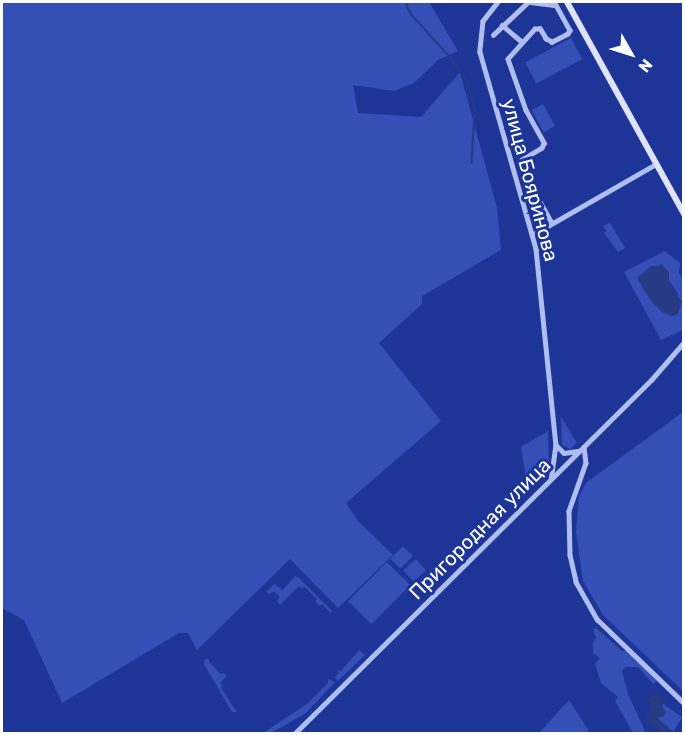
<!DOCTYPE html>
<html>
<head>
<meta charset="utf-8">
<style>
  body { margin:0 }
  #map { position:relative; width:685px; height:735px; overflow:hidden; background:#1d3596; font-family:Rubik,sans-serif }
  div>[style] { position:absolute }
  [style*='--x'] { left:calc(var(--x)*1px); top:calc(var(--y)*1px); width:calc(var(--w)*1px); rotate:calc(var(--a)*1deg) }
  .green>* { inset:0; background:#344fb5; transform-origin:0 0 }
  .water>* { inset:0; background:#273a84 }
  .stream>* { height:1.5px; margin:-0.75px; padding:0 0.75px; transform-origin:0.75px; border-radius:0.75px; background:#273a84 }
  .minor>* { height:4.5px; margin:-2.25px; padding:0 2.25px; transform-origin:2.25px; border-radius:2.25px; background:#b0beef }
  .tertiary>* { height:5px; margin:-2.5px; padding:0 2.5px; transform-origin:2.5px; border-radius:2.5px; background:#b0beef }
  .secondary>* { height:6px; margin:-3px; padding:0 3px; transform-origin:3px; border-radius:3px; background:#dee3fb }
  span { translate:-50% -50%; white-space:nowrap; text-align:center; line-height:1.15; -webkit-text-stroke:6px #1d3596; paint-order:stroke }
  .street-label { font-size:20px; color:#fff }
  .frame { position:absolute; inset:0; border:3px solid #fff; pointer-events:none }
  .north { position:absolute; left:601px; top:24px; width:60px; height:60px; -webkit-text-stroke:4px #1d3596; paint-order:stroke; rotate:129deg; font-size:16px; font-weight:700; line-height:24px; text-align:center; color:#fff }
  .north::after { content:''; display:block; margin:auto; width:21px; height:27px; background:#fff; clip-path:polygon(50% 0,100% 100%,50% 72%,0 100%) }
</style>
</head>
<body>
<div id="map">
  <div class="green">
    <div style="clip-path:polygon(2px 2px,429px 2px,458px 51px,438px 60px,414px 83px,394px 91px,353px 85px,358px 113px,421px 117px,460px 72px,497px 208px,501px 250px,422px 296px,422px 304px,379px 343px,441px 421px,346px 503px,358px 521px,393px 555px,338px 608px,290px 559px,197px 650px,188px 633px,179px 633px,62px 703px,24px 620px,2px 608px)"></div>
    <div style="left:571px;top:38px;width:24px;height:52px;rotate:62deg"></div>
    <div style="left:543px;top:104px;width:25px;height:13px;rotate:61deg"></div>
    <div style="clip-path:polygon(610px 223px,625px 248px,618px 252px,604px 233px,606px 231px,603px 226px)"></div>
    <div style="clip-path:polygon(evenodd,665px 251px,680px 263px,679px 273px,683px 279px,683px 330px,661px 340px,624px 272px,665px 251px,650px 266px,659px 266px,678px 294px,653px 303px,641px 285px,650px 266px)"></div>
    <div style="clip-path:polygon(683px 412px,683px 691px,603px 615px,583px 581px,576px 533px,579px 496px,587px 482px)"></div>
    <div style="clip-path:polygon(561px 417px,577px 443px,570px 449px,562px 445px)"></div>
    <div style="clip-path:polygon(548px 431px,549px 470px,528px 491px,521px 447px)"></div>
    <div style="left:403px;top:546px;width:14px;height:18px;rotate:45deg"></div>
    <div style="left:416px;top:559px;width:15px;height:17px;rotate:48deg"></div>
    <div style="left:387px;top:562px;width:33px;height:55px;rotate:45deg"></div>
    <div style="clip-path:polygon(295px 576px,298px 577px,332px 611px,331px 613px,322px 604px,320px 606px,315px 601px,317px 599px,304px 586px,302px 589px,299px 586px,280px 605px,277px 601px,280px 597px,274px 591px,270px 594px,266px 592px,274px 584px,283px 590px)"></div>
    <div style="clip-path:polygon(596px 628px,622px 651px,627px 651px,657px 681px,653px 684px,638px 667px,625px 667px,622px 671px,628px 694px,646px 733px,633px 733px,615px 701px,618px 697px,601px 683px,595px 664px,600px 658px,593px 653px,593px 642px,596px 638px,593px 629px)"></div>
    <div style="clip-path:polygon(359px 650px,365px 655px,338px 681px,335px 677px,339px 673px,337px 670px,341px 671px)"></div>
    <div style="clip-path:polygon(205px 659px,209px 659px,209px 662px,221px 674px,223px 673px,227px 676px,220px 683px,223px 686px,221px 688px,237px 712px,232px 712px,204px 664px)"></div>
    <div style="clip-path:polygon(328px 679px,335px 682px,306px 713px,271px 733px,263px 733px,307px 704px,328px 683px)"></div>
    <div style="clip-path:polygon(569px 700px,589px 731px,587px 733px,539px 733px)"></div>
    <div style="clip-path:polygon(662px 703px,682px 717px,674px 731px,666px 728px,657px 717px,663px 711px)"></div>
  </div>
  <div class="water">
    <div style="clip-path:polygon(661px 264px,669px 272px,669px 282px,682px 302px,678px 314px,672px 316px,662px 312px,653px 303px,637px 278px,651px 266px,658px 266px)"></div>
    <div style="clip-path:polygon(659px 694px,667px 702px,660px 704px,666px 712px,664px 716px,657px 718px,669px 728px,666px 733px,660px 732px,646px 721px,651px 705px,646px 698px)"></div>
  </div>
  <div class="stream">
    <div style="--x:408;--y:2;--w:4;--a:104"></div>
    <div style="--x:407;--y:6;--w:10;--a:61"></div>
    <div style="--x:412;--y:15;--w:58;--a:47.8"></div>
    <div style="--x:451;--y:58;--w:29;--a:55"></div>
    <div style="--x:468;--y:82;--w:30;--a:76"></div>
    <div style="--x:475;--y:111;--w:52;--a:93.3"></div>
  </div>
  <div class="minor">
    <div style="--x:498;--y:2;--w:24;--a:128"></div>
    <div style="--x:483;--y:21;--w:31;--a:96"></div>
    <div style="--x:480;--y:52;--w:205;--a:74.1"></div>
    <div style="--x:536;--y:249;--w:197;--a:84.2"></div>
    <div style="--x:556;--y:445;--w:34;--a:98"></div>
    <div style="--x:530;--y:2;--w:26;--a:7"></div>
    <div style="--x:556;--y:5;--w:29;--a:61"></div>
    <div style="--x:570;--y:30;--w:4;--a:117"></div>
    <div style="--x:568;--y:34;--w:18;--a:153"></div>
    <div style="--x:552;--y:42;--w:7;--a:-153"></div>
    <div style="--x:546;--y:39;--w:12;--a:-121"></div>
    <div style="--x:540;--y:29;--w:5;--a:180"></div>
    <div style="--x:535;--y:29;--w:40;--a:132"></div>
    <div style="--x:508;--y:59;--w:54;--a:70.6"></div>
    <div style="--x:526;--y:110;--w:38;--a:61"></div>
    <div style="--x:544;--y:143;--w:5;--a:112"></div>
    <div style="--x:542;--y:148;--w:23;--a:149"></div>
    <div style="--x:522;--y:160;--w:13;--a:81"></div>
    <div style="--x:524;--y:173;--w:57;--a:60.8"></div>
    <div style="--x:502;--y:25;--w:26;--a:40"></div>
    <div style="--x:493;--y:35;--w:48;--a:-43.3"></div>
    <div style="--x:532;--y:235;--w:143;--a:-29.8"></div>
    <div style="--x:556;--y:445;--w:11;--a:45"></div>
    <div style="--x:564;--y:453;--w:15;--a:-8"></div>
    <div style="--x:584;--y:447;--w:16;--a:83"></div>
    <div style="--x:586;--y:463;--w:51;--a:109.5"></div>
    <div style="--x:569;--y:511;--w:44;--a:88.7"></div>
    <div style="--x:570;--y:555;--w:28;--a:77"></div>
    <div style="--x:576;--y:582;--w:43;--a:60.4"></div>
    <div style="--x:597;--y:619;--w:121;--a:44"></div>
  </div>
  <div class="tertiary">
    <div style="--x:294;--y:734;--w:503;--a:-44.76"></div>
    <div style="--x:651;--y:380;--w:50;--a:-49"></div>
  </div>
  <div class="secondary">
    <div style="--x:567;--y:2;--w:242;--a:61.1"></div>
  </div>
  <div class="street-label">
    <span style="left:530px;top:180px;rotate:75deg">улица Бояринова</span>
    <span style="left:480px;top:529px;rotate:-45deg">Пригородная улица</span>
  </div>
  <div class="frame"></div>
  <div class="north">N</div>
</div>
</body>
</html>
